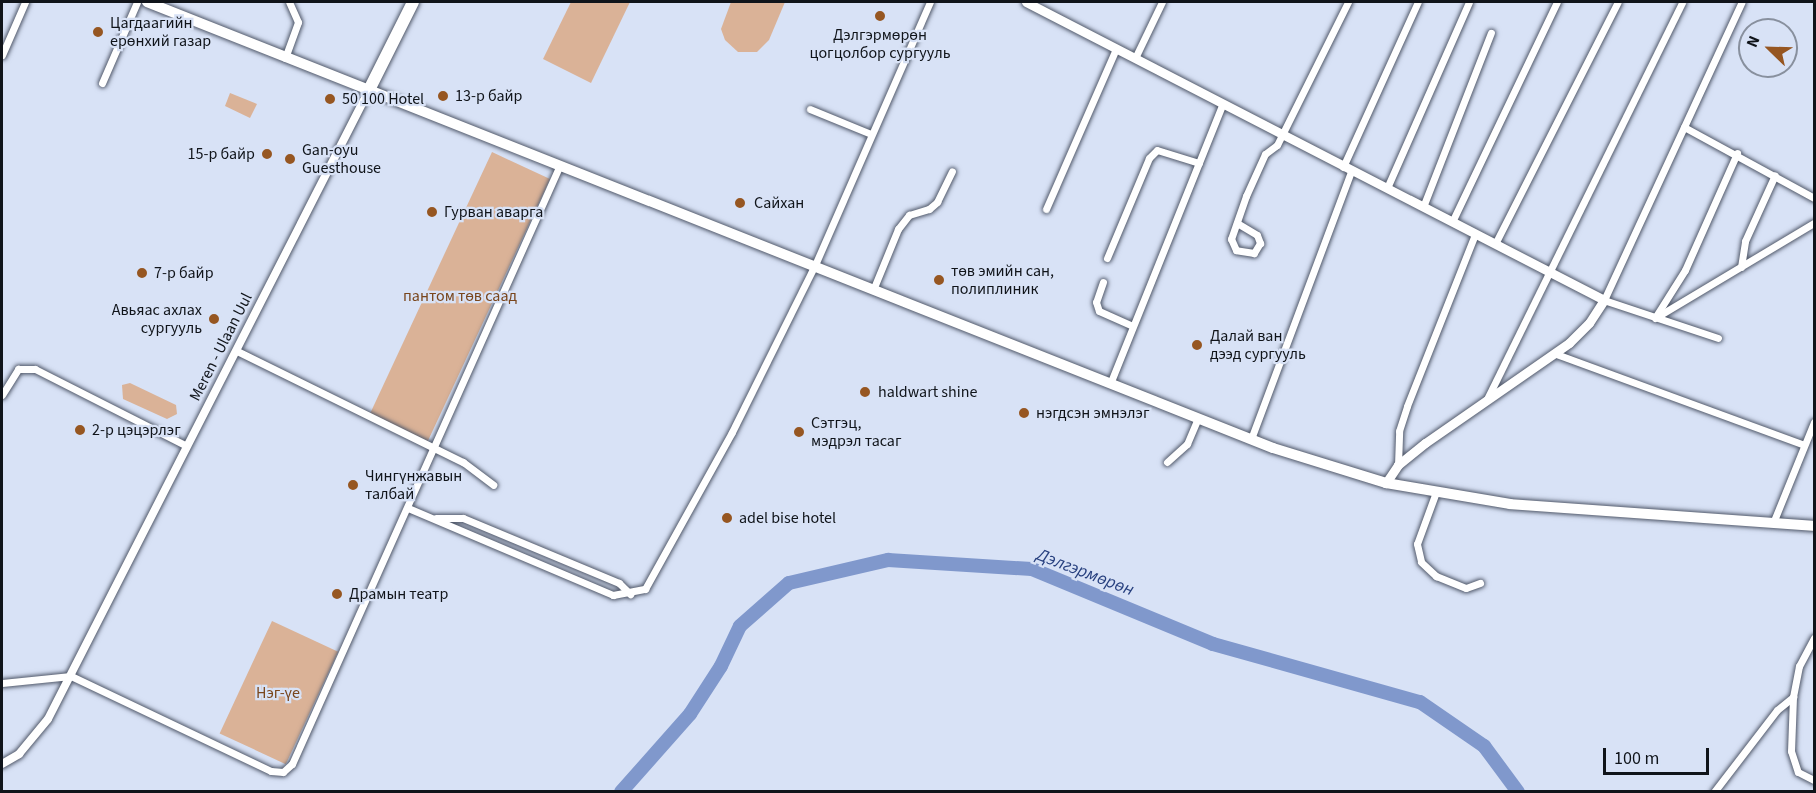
<!DOCTYPE html>
<html>
<head>
<meta charset="utf-8">
<style>
  body { margin:0 }
  #map { position:relative; width:1816px; height:793px; overflow:hidden; background:#d8e2f6; font-family:"Source Sans 3",sans-serif }
  div>[style] { position:absolute }
  [style*='--x'] { left:calc(var(--x)*1px); top:calc(var(--y)*1px); width:calc(var(--w)*1px); rotate:calc(var(--a)*1deg) }
  .green>* { inset:0; background:#dab297; transform-origin:0 0 }
  .river>* { height:14px; margin:-7px; padding:0 7px; transform-origin:7px; border-radius:7px; background:#8098cc }
  .roads { filter:drop-shadow(0 0 2px #51596a) drop-shadow(0 0 2px #51596a) }
  .minor>* { height:7px; margin:-3.5px; padding:0 3.5px; transform-origin:3.5px; border-radius:3.5px; background:#fff }
  .tertiary>* { height:8px; margin:-4px; padding:0 4px; transform-origin:4px; border-radius:4px; background:#fff }
  .secondary>* { height:9px; margin:-4.5px; padding:0 4.5px; transform-origin:4.5px; border-radius:4.5px; background:#fff }
  .primary>* { height:10px; margin:-5px; padding:0 5px; transform-origin:5px; border-radius:5px; background:#fff }
  .trunk>* { height:12px; margin:-6px; padding:0 6px; transform-origin:6px; border-radius:6px; background:#fff }
  .dots>* { width:16px; height:16px; translate:-50% -50%; box-sizing:border-box; border:3px solid #d8e2f6; border-radius:50% }
  span { translate:-50% -50%; white-space:nowrap; text-align:center; line-height:1.15; -webkit-text-stroke:4.5px #d8e2f6; paint-order:stroke }
  .poi-label { font-size:16px; color:#10141a }
  .left { translate:0 -50%; text-align:left }
  .right { translate:-100% -50%; text-align:right }
  .park-label { font-size:16px; color:#79461d }
  .street-label { font-size:16px; color:#10141a }
  .water-label { font-size:18px; color:#263f7e; font-style:italic }
  .frame { position:absolute; inset:0; border:3px solid #10141a; pointer-events:none }
  .north { position:absolute; left:1738px; top:18px; width:60px; height:60px; box-sizing:border-box; background:#d8e2f6; border:2px solid #88909e; border-radius:50%; rotate:293deg; font-size:16px; font-weight:700; line-height:24px; text-align:center; color:#10141a }
  .north::after { content:''; display:block; margin:auto; width:21px; height:27px; background:#965621; clip-path:polygon(50% 0,100% 100%,50% 72%,0 100%) }
  .scale { position:absolute; left:1603px; top:748px; width:106px; height:27px; box-sizing:border-box; border:3px solid #10141a; border-top:0; padding-left:8px; font-size:18px; line-height:21px; white-space:nowrap; color:#10141a; -webkit-text-stroke:4px #d8e2f6; paint-order:stroke }
</style>
</head>
<body>
<div id="map">
  <div class="green">
    <div style="clip-path:polygon(571px 2px,630px 2px,591px 83px,543px 59px)"></div>
    <div style="clip-path:polygon(731px 2px,785px 2px,769px 40px,757px 52px,738px 52px,725px 40px,721px 29px)"></div>
    <div style="clip-path:polygon(230px 93px,257px 104px,250px 118px,225px 106px)"></div>
    <div style="left:492px;top:152px;width:64px;height:289px;rotate:25deg"></div>
    <div style="clip-path:polygon(130px 383px,176px 405px,177px 414px,167px 419px,123px 399px,122px 385px)"></div>
    <div style="left:272px;top:621px;width:73px;height:124px;rotate:25deg"></div>
  </div>
  <div class="river">
    <div style="--x:621;--y:792;--w:104;--a:-48.5"></div>
    <div style="--x:690;--y:714;--w:57;--a:-57.1"></div>
    <div style="--x:721;--y:666;--w:44;--a:-64.6"></div>
    <div style="--x:740;--y:626;--w:65;--a:-41.3"></div>
    <div style="--x:789;--y:583;--w:102;--a:-13.1"></div>
    <div style="--x:888;--y:560;--w:144;--a:3.6"></div>
    <div style="--x:1032;--y:569;--w:196;--a:22.5"></div>
    <div style="--x:1213;--y:644;--w:215;--a:15.7"></div>
    <div style="--x:1420;--y:702;--w:78;--a:34.5"></div>
    <div style="--x:1484;--y:746;--w:57;--a:53.5"></div>
  </div>
  <div class="roads">
    <div class="minor">
      <div style="--x:2;--y:55;--w:58;--a:-66.5"></div>
      <div style="--x:285;--y:58;--w:38;--a:-70"></div>
      <div style="--x:298;--y:22;--w:22;--a:-114"></div>
      <div style="--x:1135;--y:58;--w:62;--a:-64.3"></div>
      <div style="--x:102;--y:83;--w:88;--a:-66.6"></div>
      <div style="--x:810;--y:109;--w:66;--a:22.3"></div>
      <div style="--x:1684;--y:127;--w:148;--a:28.6"></div>
      <div style="--x:1343;--y:167;--w:181;--a:-65.6"></div>
      <div style="--x:1387;--y:188;--w:203;--a:-66.2"></div>
      <div style="--x:1423;--y:207;--w:187;--a:-68.7"></div>
      <div style="--x:1046;--y:209;--w:175;--a:-66.4"></div>
      <div style="--x:1452;--y:222;--w:244;--a:-64.5"></div>
      <div style="--x:1237;--y:223;--w:23;--a:31"></div>
      <div style="--x:1257;--y:235;--w:9;--a:69"></div>
      <div style="--x:1260;--y:243;--w:12;--a:121"></div>
      <div style="--x:1254;--y:253;--w:18;--a:-171"></div>
      <div style="--x:1236;--y:250;--w:12;--a:-114"></div>
      <div style="--x:1231;--y:239;--w:46;--a:-70.8"></div>
      <div style="--x:1246;--y:196;--w:46;--a:-65.7"></div>
      <div style="--x:1265;--y:154;--w:15;--a:-37"></div>
      <div style="--x:1277;--y:145;--w:160;--a:-63.6"></div>
      <div style="--x:1495;--y:244;--w:271;--a:-63.1"></div>
      <div style="--x:1107;--y:258;--w:108;--a:-67.2"></div>
      <div style="--x:1149;--y:158;--w:11;--a:-45"></div>
      <div style="--x:1157;--y:150;--w:44;--a:17.2"></div>
      <div style="--x:1741;--y:267;--w:26;--a:-81"></div>
      <div style="--x:1745;--y:241;--w:72;--a:-65.6"></div>
      <div style="--x:1103;--y:282;--w:21;--a:109"></div>
      <div style="--x:1096;--y:302;--w:9;--a:72"></div>
      <div style="--x:1099;--y:311;--w:36;--a:24"></div>
      <div style="--x:873;--y:290;--w:66;--a:-67.7"></div>
      <div style="--x:898;--y:229;--w:18;--a:-52"></div>
      <div style="--x:909;--y:215;--w:21;--a:-17"></div>
      <div style="--x:929;--y:209;--w:11;--a:-41"></div>
      <div style="--x:937;--y:202;--w:34;--a:-64"></div>
      <div style="--x:1656;--y:316;--w:54;--a:-57.8"></div>
      <div style="--x:1685;--y:270;--w:128;--a:-66"></div>
      <div style="--x:1655;--y:318;--w:185;--a:-30.9"></div>
      <div style="--x:1718;--y:338;--w:120;--a:-161.6"></div>
      <div style="--x:1604;--y:300;--w:328;--a:-65.2"></div>
      <div style="--x:237;--y:351;--w:252;--a:26.2"></div>
      <div style="--x:463;--y:462;--w:38;--a:37"></div>
      <div style="--x:1556;--y:354;--w:264;--a:20.1"></div>
      <div style="--x:1110;--y:384;--w:300;--a:-68.1"></div>
      <div style="--x:2;--y:395;--w:31;--a:-58"></div>
      <div style="--x:18;--y:369;--w:17;--a:0"></div>
      <div style="--x:35;--y:369;--w:170;--a:26.9"></div>
      <div style="--x:1487;--y:399;--w:442;--a:-63.8"></div>
      <div style="--x:1251;--y:439;--w:286;--a:-69.5"></div>
      <div style="--x:1167;--y:462;--w:27;--a:-42"></div>
      <div style="--x:1187;--y:444;--w:28;--a:-67"></div>
      <div style="--x:1398;--y:465;--w:34;--a:-88"></div>
      <div style="--x:1399;--y:431;--w:26;--a:-72"></div>
      <div style="--x:1407;--y:406;--w:185;--a:-68.4"></div>
      <div style="--x:1436;--y:492;--w:55;--a:110.1"></div>
      <div style="--x:1417;--y:544;--w:18;--a:77"></div>
      <div style="--x:1421;--y:562;--w:21;--a:43"></div>
      <div style="--x:1436;--y:576;--w:32;--a:22"></div>
      <div style="--x:1466;--y:588;--w:15;--a:-20"></div>
      <div style="--x:408;--y:508;--w:223;--a:23"></div>
      <div style="--x:613;--y:595;--w:33;--a:-11"></div>
      <div style="--x:645;--y:589;--w:179;--a:-61"></div>
      <div style="--x:732;--y:432;--w:186;--a:-63.6"></div>
      <div style="--x:815;--y:265;--w:287;--a:-66.4"></div>
      <div style="--x:436;--y:518;--w:27;--a:0"></div>
      <div style="--x:463;--y:518;--w:169;--a:22.6"></div>
      <div style="--x:619;--y:583;--w:16;--a:45"></div>
      <div style="--x:1773;--y:523;--w:109;--a:-67.9"></div>
      <div style="--x:1814;--y:638;--w:32;--a:118"></div>
      <div style="--x:1799;--y:666;--w:32;--a:101"></div>
      <div style="--x:1793;--y:697;--w:54;--a:92.1"></div>
      <div style="--x:1791;--y:751;--w:22;--a:72"></div>
      <div style="--x:1798;--y:772;--w:18;--a:27"></div>
      <div style="--x:2;--y:683;--w:69;--a:-5.8"></div>
      <div style="--x:71;--y:676;--w:221;--a:25.4"></div>
      <div style="--x:271;--y:771;--w:12;--a:5"></div>
      <div style="--x:283;--y:772;--w:12;--a:-42"></div>
      <div style="--x:292;--y:764;--w:656;--a:-65.9"></div>
      <div style="--x:1714;--y:792;--w:103;--a:-52.5"></div>
      <div style="--x:1777;--y:710;--w:21;--a:-39"></div>
    </div>
    <div class="tertiary">
      <div style="--x:2;--y:764;--w:20;--a:-30"></div>
      <div style="--x:19;--y:754;--w:45;--a:-50.4"></div>
      <div style="--x:48;--y:719;--w:706;--a:-62.96"></div>
    </div>
    <div class="secondary">
      <div style="--x:1026;--y:2;--w:650;--a:27.27"></div>
      <div style="--x:1604;--y:300;--w:27;--a:123"></div>
      <div style="--x:1589;--y:323;--w:28;--a:135"></div>
      <div style="--x:1569;--y:343;--w:175;--a:145.2"></div>
      <div style="--x:1425;--y:443;--w:35;--a:141"></div>
      <div style="--x:1398;--y:465;--w:22;--a:124"></div>
    </div>
    <div class="primary">
      <div style="--x:147;--y:2;--w:1211;--a:21.61"></div>
      <div style="--x:1273;--y:448;--w:118;--a:17.2"></div>
      <div style="--x:1386;--y:483;--w:126;--a:9.6"></div>
      <div style="--x:1510;--y:504;--w:305;--a:4.1"></div>
    </div>
    <div class="trunk">
      <div style="--x:369;--y:90;--w:98;--a:-63.4"></div>
    </div>
  </div>
  <div class="dots">
    <div style="left:880px;top:16px;background:#965621"></div>
    <div style="left:98px;top:32px;background:#965621"></div>
    <div style="left:443px;top:96px;background:#965621"></div>
    <div style="left:330px;top:99px;background:#965621"></div>
    <div style="left:267px;top:154px;background:#965621"></div>
    <div style="left:290px;top:159px;background:#965621"></div>
    <div style="left:740px;top:203px;background:#965621"></div>
    <div style="left:432px;top:212px;background:#965621"></div>
    <div style="left:142px;top:273px;background:#965621"></div>
    <div style="left:939px;top:280px;background:#965621"></div>
    <div style="left:214px;top:319px;background:#965621"></div>
    <div style="left:1197px;top:345px;background:#965621"></div>
    <div style="left:865px;top:392px;background:#965621"></div>
    <div style="left:1024px;top:413px;background:#965621"></div>
    <div style="left:80px;top:430px;background:#965621"></div>
    <div style="left:799px;top:432px;background:#965621"></div>
    <div style="left:353px;top:485px;background:#965621"></div>
    <div style="left:727px;top:518px;background:#965621"></div>
    <div style="left:337px;top:594px;background:#965621"></div>
  </div>
  <div class="poi-label">
    <span class="left" style="left:110px;top:32px">Цагдаагийн<br>ерөнхий газар</span>
    <span style="left:880px;top:44px">Дэлгэрмөрөн<br>цогцолбор сургууль</span>
    <span class="left" style="left:455px;top:96px">13-р байр</span>
    <span class="left" style="left:342px;top:99px">50 100 Hotel</span>
    <span class="left" style="left:302px;top:159px">Gan-oyu<br>Guesthouse</span>
    <span class="right" style="left:255px;top:154px">15-р байр</span>
    <span class="left" style="left:754px;top:203px">Сайхан</span>
    <span class="left" style="left:444px;top:212px">Гурван аварга</span>
    <span class="left" style="left:951px;top:280px">төв эмийн сан,<br>полиплиник</span>
    <span class="left" style="left:154px;top:273px">7-р байр</span>
    <span class="right" style="left:202px;top:319px">Авьяас ахлах<br>сургууль</span>
    <span class="left" style="left:1210px;top:345px">Далай ван<br>дээд сургууль</span>
    <span class="left" style="left:878px;top:392px">haldwart shine</span>
    <span class="left" style="left:1036px;top:413px">нэгдсэн эмнэлэг</span>
    <span class="left" style="left:811px;top:432px">Сэтгэц,<br>мэдрэл тасаг</span>
    <span class="left" style="left:92px;top:430px">2-р цэцэрлэг</span>
    <span class="left" style="left:365px;top:485px">Чингүнжавын<br>талбай</span>
    <span class="left" style="left:739px;top:518px">adel bise hotel</span>
    <span class="left" style="left:349px;top:594px">Драмын театр</span>
  </div>
  <div class="park-label">
    <span style="left:460px;top:296px">пантом төв саад</span>
    <span style="left:278px;top:693px">Нэг-үе</span>
  </div>
  <div class="street-label">
    <span style="left:221px;top:347px;rotate:-63deg">Meren - Ulaan Uul</span>
  </div>
  <div class="water-label">
    <span style="left:1085px;top:573px;rotate:21deg">Дэлгэрмөрөн</span>
  </div>
  <div class="frame"></div>
  <div class="north">N</div>
  <div class="scale">100 m</div>
</div>
</body>
</html>
